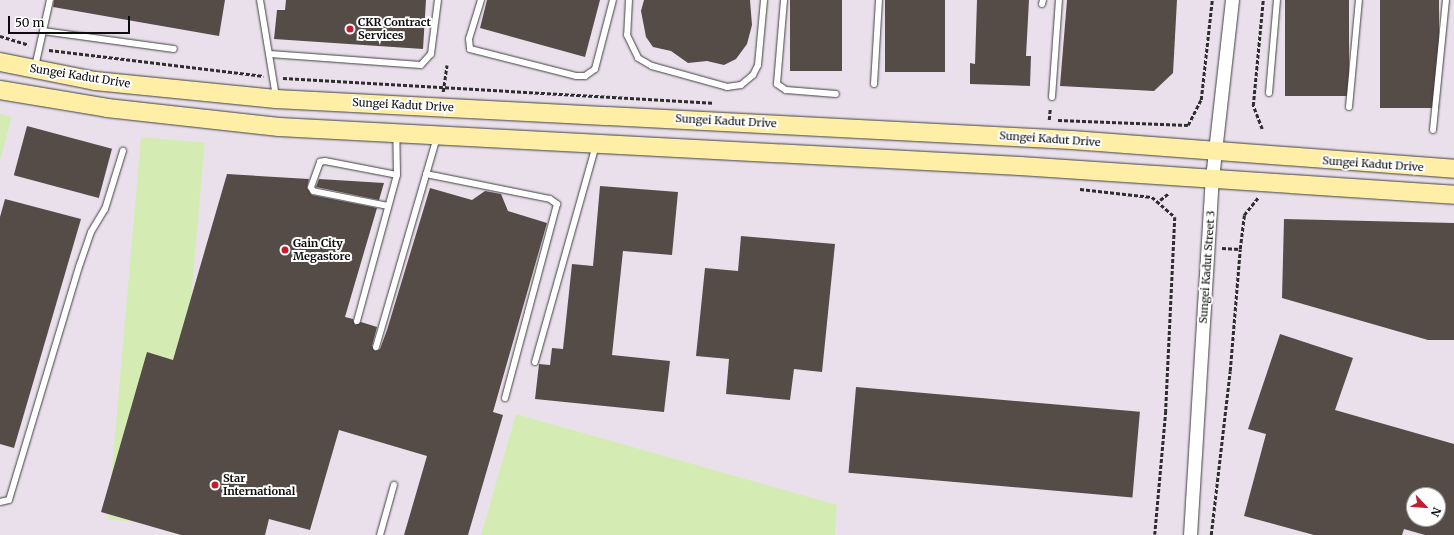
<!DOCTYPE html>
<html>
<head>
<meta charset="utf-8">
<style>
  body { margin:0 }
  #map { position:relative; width:1454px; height:535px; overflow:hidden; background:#fffaeb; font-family:Merriweather,serif }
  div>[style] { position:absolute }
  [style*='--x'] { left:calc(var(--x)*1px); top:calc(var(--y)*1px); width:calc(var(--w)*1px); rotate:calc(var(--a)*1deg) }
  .industrial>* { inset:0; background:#eae0ec }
  .green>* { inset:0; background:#d4ecb3; transform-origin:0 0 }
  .building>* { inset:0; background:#554c48; transform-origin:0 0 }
  .path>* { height:2.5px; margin-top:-1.25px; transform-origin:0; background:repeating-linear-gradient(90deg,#2e2e2e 0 4px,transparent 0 6px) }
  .roads { filter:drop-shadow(0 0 1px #3f3f3f) drop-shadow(0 0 1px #3f3f3f) }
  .lane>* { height:6px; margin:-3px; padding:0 3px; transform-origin:3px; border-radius:3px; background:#fff }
  .street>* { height:13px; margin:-6.5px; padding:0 6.5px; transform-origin:6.5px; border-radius:6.5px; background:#fff }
  .secondary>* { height:18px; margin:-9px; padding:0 9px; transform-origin:9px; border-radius:9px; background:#ffefa6 }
  .dots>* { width:11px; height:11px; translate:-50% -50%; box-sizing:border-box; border:2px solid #fff; border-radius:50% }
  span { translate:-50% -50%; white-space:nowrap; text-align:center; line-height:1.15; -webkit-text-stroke:4px #fff; paint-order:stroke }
  .poi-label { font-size:11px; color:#0c0c0c; font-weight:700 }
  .left { translate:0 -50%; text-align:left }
  .street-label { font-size:11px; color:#0c0c0c }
  .north { position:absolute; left:1406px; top:487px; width:40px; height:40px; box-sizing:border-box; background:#fff; border:1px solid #9e9e9e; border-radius:50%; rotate:116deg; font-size:11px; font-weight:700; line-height:16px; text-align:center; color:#0c0c0c }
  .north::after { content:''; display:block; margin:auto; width:14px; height:18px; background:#c41c30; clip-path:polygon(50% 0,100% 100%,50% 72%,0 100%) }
  .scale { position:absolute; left:8px; top:16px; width:122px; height:18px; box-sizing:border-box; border:2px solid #0c0c0c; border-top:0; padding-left:5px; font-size:12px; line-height:14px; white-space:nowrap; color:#0c0c0c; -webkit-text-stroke:3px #fff; paint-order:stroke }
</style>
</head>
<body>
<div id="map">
  <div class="industrial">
    <div style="clip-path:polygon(evenodd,0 0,1454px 0,1454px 535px,0 535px,0 0,1414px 495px,1438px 495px,1438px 519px,1414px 519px,1414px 495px)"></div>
  </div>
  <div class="green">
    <div style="clip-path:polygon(0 114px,12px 117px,0 160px)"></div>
    <div style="left:141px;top:137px;width:64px;height:384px;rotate:5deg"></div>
    <div style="clip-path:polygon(516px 414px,837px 505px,835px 535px,481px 535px)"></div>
  </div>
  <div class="building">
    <div style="clip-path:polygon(54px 0,225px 0,219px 36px,53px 7px)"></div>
    <div style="clip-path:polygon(286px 0,426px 0,423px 49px,274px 39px,277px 10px,285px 10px)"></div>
    <div style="clip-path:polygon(487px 0,600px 0,585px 57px,480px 28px)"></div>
    <div style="clip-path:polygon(644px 0,750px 0,752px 25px,747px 44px,736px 59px,724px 65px,707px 61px,688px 63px,671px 51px,653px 47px,646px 37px,641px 11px)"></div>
    <div style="left:790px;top:0;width:52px;height:71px"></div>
    <div style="left:885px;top:0;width:60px;height:72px"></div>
    <div style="clip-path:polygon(977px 0,1029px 0,1026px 56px,1031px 56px,1030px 86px,970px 84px,970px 63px,975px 64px)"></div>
    <div style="clip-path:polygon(1067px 0,1177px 0,1173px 73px,1154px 91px,1060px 86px)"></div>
    <div style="left:1285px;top:0;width:64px;height:96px"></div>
    <div style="left:1380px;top:0;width:59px;height:108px"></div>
    <div style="left:27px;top:126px;width:88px;height:51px;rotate:15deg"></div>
    <div style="clip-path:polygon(227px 174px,309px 179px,307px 188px,312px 195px,377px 208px,345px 317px,353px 319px,355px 325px,361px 322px,377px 327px,372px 346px,375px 351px,380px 349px,387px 330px,430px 188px,472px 200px,485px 191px,501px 194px,508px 211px,547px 223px,493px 412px,503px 415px,468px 535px,404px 535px,427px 456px,339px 430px,310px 530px,269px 519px,265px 535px,181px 535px,101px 512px,147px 352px,173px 360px)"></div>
    <div style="clip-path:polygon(319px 179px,384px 183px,379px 200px,316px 187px)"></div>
    <div style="clip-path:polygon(600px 186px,678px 192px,672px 255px,623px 251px,612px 355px,670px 361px,664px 412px,535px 399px,539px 364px,550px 365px,552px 348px,563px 349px,572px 264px,593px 266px)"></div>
    <div style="clip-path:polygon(5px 199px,81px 219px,14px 448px,0 444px,0 217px)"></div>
    <div style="clip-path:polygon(1284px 219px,1454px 223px,1454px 340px,1428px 340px,1282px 298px)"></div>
    <div style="clip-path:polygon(741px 236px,835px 244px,822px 372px,794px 369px,790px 400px,726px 394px,729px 359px,696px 356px,705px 268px,738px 271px)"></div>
    <div style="clip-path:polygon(evenodd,1280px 334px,1353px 358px,1335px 410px,1454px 444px,1454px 535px,1425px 535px,1404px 529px,1402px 535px,1314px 535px,1244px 516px,1266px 434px,1248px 429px,1280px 334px,1414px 495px,1438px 495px,1438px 519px,1414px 519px,1414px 495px)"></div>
    <div style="left:856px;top:387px;width:285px;height:86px;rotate:5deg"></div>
  </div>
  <div class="path">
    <div style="--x:0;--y:36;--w:30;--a:17"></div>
    <div style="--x:49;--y:50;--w:216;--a:6.9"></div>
    <div style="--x:283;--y:78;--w:430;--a:3.3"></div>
    <div style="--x:443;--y:92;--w:27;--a:-82"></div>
    <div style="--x:1049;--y:120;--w:12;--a:-85"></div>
    <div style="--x:1058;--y:120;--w:130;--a:2.2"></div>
    <div style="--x:1188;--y:125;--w:28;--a:-63"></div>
    <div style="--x:1201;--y:100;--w:101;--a:-83.7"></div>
    <div style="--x:1262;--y:129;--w:25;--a:-111"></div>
    <div style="--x:1253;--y:106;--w:106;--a:-84.6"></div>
    <div style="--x:1080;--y:189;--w:72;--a:6.3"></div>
    <div style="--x:1152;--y:197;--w:30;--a:41"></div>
    <div style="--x:1175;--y:217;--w:194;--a:92.7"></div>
    <div style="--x:1166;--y:411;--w:124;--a:95.1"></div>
    <div style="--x:1160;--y:200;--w:11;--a:-38"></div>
    <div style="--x:1222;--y:248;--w:18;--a:3"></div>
    <div style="--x:1211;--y:535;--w:165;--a:-83.4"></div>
    <div style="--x:1230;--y:371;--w:122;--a:-85.3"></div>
    <div style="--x:1240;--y:249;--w:34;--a:-83"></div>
    <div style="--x:1244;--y:215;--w:22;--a:-51"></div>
  </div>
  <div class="roads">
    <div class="lane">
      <div style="--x:260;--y:0;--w:98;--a:80.6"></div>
      <div style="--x:481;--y:0;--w:41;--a:107.1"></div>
      <div style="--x:469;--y:39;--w:10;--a:84"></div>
      <div style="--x:470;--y:49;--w:109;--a:14.3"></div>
      <div style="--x:576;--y:76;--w:9;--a:0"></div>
      <div style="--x:585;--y:76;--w:12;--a:-35"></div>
      <div style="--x:595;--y:69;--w:71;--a:-75.4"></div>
      <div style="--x:629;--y:0;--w:35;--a:93"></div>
      <div style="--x:627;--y:35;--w:25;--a:64"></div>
      <div style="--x:638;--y:58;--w:16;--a:30"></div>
      <div style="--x:652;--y:66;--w:78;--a:15.6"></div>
      <div style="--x:727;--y:87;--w:14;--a:-8"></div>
      <div style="--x:741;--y:85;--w:16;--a:-40"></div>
      <div style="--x:753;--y:75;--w:11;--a:-63"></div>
      <div style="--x:758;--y:65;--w:65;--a:-84.7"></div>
      <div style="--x:784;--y:0;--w:84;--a:94.8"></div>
      <div style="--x:777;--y:84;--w:11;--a:34"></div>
      <div style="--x:786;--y:90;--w:50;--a:4.6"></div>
      <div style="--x:1042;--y:4;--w:4;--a:-76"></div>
      <div style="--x:43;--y:31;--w:132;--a:7.8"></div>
      <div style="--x:270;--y:54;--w:151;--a:4.2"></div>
      <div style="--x:421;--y:65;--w:15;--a:-48"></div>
      <div style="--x:431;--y:54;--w:54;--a:-82.6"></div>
      <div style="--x:35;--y:67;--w:69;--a:-77.4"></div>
      <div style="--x:874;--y:84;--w:84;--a:-86.6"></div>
      <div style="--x:1269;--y:93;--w:93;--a:-85.1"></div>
      <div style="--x:1052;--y:97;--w:97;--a:-85.9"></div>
      <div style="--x:1349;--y:107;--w:107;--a:-84.7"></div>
      <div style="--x:1433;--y:130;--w:131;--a:-84.3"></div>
      <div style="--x:426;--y:174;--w:126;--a:11.4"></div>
      <div style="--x:550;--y:199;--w:9;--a:36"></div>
      <div style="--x:557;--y:204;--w:201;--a:105"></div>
      <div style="--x:388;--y:206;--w:76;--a:-168.7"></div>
      <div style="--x:313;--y:191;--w:4;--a:-117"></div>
      <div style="--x:311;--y:187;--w:27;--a:-70"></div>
      <div style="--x:320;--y:162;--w:5;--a:-11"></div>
      <div style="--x:325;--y:161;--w:73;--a:11"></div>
      <div style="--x:357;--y:321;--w:151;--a:-74.7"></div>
      <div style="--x:397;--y:175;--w:39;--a:-91"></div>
      <div style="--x:376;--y:347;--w:219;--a:-73.8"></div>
      <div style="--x:535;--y:362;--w:225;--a:-74.3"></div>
      <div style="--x:0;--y:502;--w:9;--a:-13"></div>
      <div style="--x:9;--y:500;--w:246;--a:-73.3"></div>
      <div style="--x:80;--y:264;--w:34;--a:-71"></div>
      <div style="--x:91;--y:232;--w:27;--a:-59"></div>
      <div style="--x:105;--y:209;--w:61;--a:-72.8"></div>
      <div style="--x:380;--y:535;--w:52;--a:-74.4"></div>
    </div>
    <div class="street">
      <div style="--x:1190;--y:535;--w:358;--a:-86.5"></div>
      <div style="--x:1212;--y:178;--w:179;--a:-83.6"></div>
    </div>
    <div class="secondary">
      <div style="--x:0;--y:62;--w:97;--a:11.3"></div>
      <div style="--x:95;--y:81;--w:182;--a:5.7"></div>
      <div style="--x:276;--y:99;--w:797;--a:2.95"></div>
      <div style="--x:1072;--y:140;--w:383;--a:4.3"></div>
      <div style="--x:0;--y:90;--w:109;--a:9.5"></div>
      <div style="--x:107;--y:108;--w:173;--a:6.3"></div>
      <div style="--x:279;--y:127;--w:742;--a:3.01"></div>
      <div style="--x:1020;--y:166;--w:435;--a:3.8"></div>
    </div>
  </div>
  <div class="dots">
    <div style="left:350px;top:29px;background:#c41c30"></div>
    <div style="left:285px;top:250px;background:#c41c30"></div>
    <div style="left:215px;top:485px;background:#c41c30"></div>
  </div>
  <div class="poi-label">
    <span class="left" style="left:358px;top:29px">CKR Contract<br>Services</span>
    <span class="left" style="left:293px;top:250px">Gain City<br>Megastore</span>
    <span class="left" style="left:223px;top:485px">Star<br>International</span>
  </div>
  <div class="street-label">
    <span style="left:80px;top:76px;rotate:9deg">Sungei Kadut Drive</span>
    <span style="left:403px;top:105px;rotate:3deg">Sungei Kadut Drive</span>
    <span style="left:726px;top:121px;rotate:3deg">Sungei Kadut Drive</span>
    <span style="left:1050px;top:139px;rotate:4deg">Sungei Kadut Drive</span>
    <span style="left:1373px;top:164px;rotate:4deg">Sungei Kadut Drive</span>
    <span style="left:1207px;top:267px;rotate:-86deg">Sungei Kadut Street 3</span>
  </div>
  <div class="north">N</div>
  <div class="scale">50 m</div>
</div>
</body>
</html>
